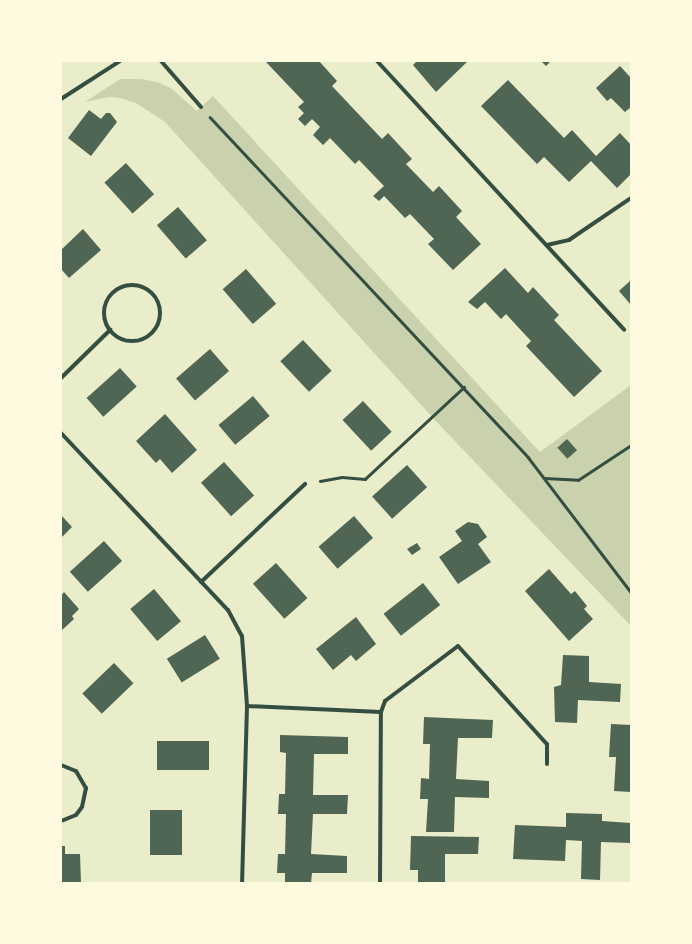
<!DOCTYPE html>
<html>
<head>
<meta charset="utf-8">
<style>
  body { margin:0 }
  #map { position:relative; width:692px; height:944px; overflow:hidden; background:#e9edc9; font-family:Montserrat,sans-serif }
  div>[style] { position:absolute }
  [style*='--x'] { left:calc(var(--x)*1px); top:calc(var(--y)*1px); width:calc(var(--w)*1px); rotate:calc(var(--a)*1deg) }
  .green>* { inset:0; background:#cad2ad }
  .building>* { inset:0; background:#4f6655; transform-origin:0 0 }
  .path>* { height:2.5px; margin:-1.25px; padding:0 1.25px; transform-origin:1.25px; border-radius:1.25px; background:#344e41 }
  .minor>* { height:4px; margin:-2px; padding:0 2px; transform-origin:2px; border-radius:2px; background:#344e41 }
  .minor>.ring { margin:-2px; padding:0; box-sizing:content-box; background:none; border:4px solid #344e41; border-radius:50% }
  span { translate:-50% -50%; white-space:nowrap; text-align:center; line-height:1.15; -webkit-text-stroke:3.5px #fefae0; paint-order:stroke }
  .frame { position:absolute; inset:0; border:62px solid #fefae0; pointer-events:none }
</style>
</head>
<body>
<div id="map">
  <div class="green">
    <div style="clip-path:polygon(120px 79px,141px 79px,160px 83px,172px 89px,197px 111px,213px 96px,540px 452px,631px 385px,631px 626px,433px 418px,165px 122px,136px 103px,120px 98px,109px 97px,85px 102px)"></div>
  </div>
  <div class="building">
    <div style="clip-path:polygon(265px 61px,319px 61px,337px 81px,332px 86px,382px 139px,388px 133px,412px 159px,406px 164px,433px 192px,439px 186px,462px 211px,456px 217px,481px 244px,453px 270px,428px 244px,434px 239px,410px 214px,405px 218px,384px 196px,379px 201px,373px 196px,384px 186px,359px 160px,355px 164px,330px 138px,323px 145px,313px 135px,320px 127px,312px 119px,305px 126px,298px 119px,304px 113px,298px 107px,304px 102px)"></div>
    <div style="clip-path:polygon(417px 61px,468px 61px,436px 92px,413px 65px)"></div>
    <div style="clip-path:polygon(541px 61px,551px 61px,546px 66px)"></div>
    <div style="clip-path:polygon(620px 66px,631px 78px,631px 107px,625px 112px,611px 98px,607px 101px,596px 88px)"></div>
    <div style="clip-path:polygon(508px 80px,564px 138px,572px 130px,596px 156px,620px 133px,631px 145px,631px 174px,617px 188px,591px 161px,569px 182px,544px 157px,537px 164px,481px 106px)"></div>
    <div style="clip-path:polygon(89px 110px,101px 119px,106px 113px,110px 113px,117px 122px,91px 156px,68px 138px)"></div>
    <div style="left:126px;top:163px;width:42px;height:29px;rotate:48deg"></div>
    <div style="left:178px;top:207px;width:44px;height:28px;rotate:49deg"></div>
    <div style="clip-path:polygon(83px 229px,101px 250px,69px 278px,61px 269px,61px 250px)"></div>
    <div style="clip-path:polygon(505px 268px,528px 293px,533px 287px,559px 315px,554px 320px,602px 371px,574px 397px,526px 346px,531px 341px,506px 314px,501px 319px,485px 302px,477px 309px,468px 302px)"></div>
    <div style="left:246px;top:269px;width:46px;height:31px;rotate:49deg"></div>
    <div style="clip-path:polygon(631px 280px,631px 305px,619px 291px)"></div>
    <div style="left:303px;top:340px;width:42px;height:31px;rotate:47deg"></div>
    <div style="left:210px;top:349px;width:29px;height:45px;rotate:49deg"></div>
    <div style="left:120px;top:368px;width:25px;height:45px;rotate:48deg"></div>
    <div style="left:253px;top:396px;width:26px;height:45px;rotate:50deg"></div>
    <div style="left:363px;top:401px;width:42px;height:28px;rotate:47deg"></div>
    <div style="clip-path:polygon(165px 414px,197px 450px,172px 473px,160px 459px,156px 463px,136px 441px)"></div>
    <div style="left:567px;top:439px;width:15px;height:13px;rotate:48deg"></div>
    <div style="left:224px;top:462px;width:45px;height:31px;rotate:48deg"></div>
    <div style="left:407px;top:465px;width:30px;height:47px;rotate:48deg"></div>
    <div style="clip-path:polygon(61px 515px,72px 527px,61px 538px)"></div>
    <div style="left:354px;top:516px;width:29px;height:47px;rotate:49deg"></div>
    <div style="clip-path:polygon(468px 522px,478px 524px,487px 537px,478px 544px,491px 562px,458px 584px,439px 557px,462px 541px,455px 531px)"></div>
    <div style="left:104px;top:541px;width:27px;height:46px;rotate:48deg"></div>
    <div style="clip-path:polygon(417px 543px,421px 549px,412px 555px,407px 549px)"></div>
    <div style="left:276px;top:563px;width:47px;height:31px;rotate:48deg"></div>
    <div style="clip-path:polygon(549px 569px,571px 594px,575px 591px,587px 606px,584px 609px,593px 619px,569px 641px,525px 591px)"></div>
    <div style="left:423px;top:583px;width:28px;height:50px;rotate:52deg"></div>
    <div style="left:154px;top:589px;width:42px;height:31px;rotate:50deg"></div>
    <div style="clip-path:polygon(64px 592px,79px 609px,72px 616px,74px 619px,61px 631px,61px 596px)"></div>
    <div style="clip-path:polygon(356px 617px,376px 644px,356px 661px,351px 655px,333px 670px,316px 649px)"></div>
    <div style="left:205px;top:635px;width:28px;height:45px;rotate:58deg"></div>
    <div style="clip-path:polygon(563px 655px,589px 656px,589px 682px,621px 684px,620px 702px,578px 700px,577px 723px,555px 722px,554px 687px,561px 685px)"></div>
    <div style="left:114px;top:663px;width:28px;height:44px;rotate:46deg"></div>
    <div style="clip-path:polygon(424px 717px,493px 720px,492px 738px,458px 738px,456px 779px,489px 781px,489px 798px,455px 797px,454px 832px,426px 832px,428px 799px,420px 799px,421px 778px,429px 779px,430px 744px,423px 744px)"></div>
    <div style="clip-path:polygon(611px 724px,631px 725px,631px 792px,614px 791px,616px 757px,609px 757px)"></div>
    <div style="clip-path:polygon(280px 735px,348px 737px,348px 754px,314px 754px,313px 795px,348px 795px,347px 814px,313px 814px,311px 854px,347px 856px,347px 873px,312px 873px,311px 883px,285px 883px,285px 873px,277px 873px,278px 854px,285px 854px,286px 814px,278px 814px,279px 794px,285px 794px,286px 753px,280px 752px)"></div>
    <div style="left:157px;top:741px;width:52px;height:29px"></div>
    <div style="left:150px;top:810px;width:32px;height:45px"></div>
    <div style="clip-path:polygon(566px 813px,602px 814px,602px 821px,631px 823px,631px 843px,601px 842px,600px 880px,581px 879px,582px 841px,566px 840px,565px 861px,513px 859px,515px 825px,566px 827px)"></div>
    <div style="clip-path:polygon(411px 836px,479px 837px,478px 854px,445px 854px,445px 883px,418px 883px,418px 870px,410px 870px)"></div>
    <div style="clip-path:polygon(61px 846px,65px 846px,65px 854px,80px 854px,81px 883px,61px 883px)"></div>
  </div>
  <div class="path">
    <div style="--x:210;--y:117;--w:466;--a:46.9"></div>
    <div style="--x:528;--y:457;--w:170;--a:52.7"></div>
    <div style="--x:545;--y:478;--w:33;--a:3"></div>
    <div style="--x:578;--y:480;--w:64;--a:-33.4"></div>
    <div style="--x:320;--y:481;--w:22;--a:-10"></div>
    <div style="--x:342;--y:477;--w:23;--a:5"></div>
    <div style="--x:365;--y:479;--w:135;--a:-42.9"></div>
  </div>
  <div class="minor">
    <div style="--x:161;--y:61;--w:61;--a:49"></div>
    <div style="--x:377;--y:61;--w:365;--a:47.4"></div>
    <div style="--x:61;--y:99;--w:70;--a:-32.8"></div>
    <div style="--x:547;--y:245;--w:23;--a:-13"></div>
    <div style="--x:569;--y:240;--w:75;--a:-34.1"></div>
    <div class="ring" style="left:104px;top:285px;width:52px;height:52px"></div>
    <div style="--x:61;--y:378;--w:69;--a:-44.4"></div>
    <div style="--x:61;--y:433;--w:243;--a:46.7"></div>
    <div style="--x:228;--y:610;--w:30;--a:62"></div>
    <div style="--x:242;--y:636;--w:70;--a:85.9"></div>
    <div style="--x:247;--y:706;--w:177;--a:91.6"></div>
    <div style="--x:201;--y:582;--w:143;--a:-43.3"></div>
    <div style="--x:247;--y:706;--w:134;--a:2.6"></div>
    <div style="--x:61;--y:765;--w:16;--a:22"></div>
    <div style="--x:76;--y:771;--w:20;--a:60"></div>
    <div style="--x:86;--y:788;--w:19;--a:102"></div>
    <div style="--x:82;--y:807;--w:10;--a:127"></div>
    <div style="--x:76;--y:815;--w:16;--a:158"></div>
    <div style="--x:380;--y:883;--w:171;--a:-89.7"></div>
    <div style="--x:381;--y:712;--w:12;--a:-70"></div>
    <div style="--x:385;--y:701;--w:91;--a:-37"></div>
    <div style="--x:458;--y:646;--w:132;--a:47.8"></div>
    <div style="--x:547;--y:744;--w:20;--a:90"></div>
  </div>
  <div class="frame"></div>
</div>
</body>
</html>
